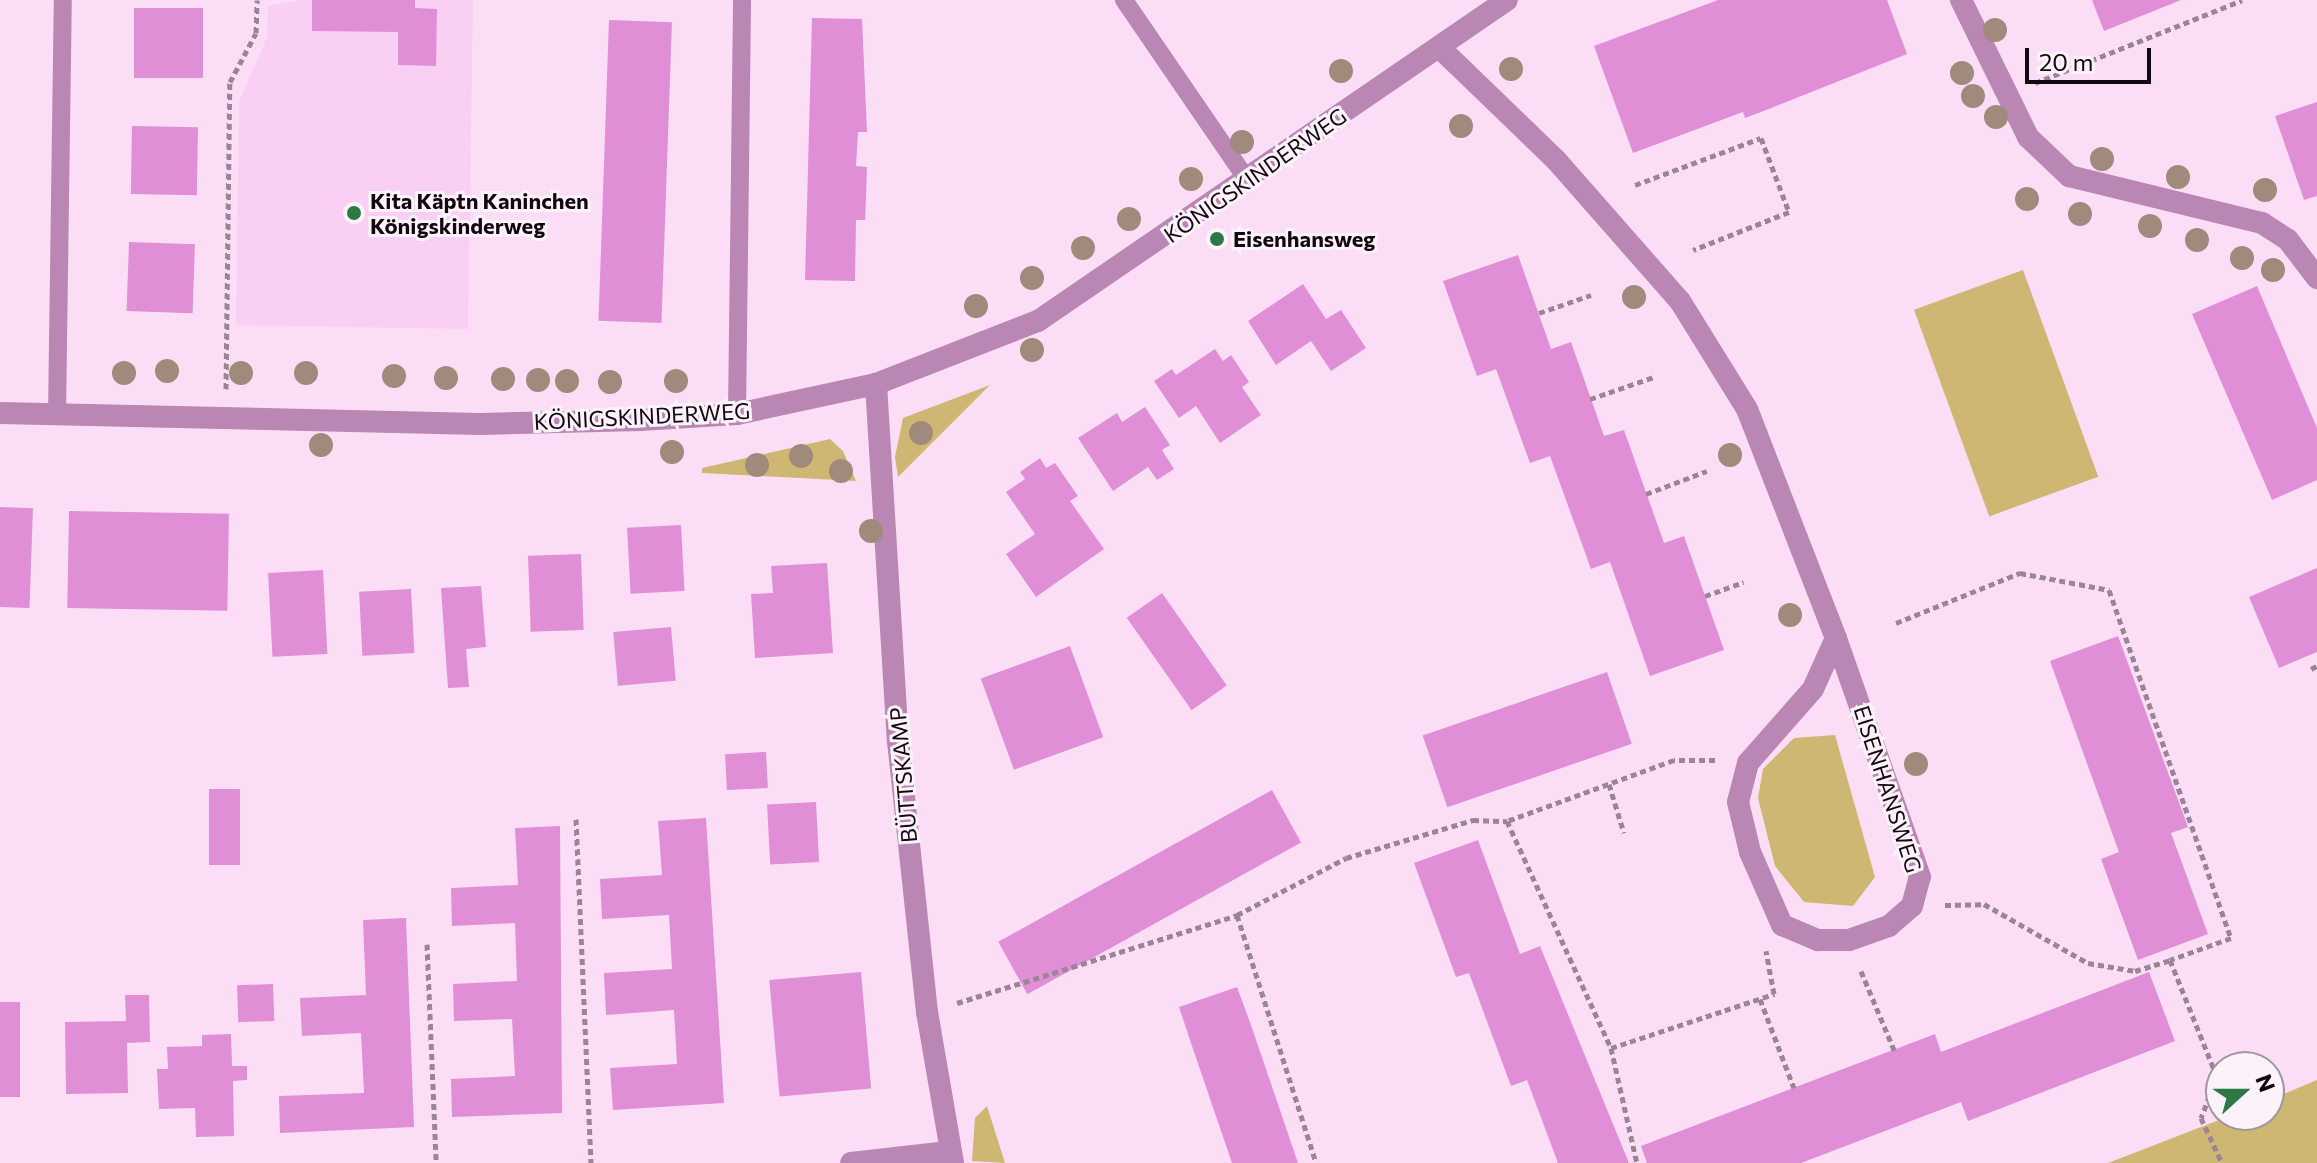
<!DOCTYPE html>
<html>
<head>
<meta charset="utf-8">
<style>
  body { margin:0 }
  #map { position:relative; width:2317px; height:1163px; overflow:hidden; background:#fbdef6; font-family:Commissioner,sans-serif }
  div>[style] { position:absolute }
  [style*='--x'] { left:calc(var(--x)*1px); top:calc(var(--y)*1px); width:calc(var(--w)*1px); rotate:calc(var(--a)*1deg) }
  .built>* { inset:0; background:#f9cff3 }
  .green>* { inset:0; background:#ceb772; transform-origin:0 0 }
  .building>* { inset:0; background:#e08ed6; transform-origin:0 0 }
  .path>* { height:5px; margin-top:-2.5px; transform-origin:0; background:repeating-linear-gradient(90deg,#9a8597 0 6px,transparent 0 10px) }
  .service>* { height:18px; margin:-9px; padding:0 9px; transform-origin:9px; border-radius:9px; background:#ba86b3 }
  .minor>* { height:22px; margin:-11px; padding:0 11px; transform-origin:11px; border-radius:11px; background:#ba86b3 }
  .trees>* { width:24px; height:24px; margin:-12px; border-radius:50%; background:#9f8a7b }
  .dots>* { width:22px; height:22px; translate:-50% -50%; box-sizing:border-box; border:4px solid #fbf3f9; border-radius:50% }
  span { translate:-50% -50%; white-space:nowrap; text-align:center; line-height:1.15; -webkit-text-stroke:6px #fbf3f9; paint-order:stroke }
  .street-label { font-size:22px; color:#130812 }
  .poi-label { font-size:22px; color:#130812; font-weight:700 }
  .left { translate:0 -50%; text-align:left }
  .north { position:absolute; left:2205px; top:1051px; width:80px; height:80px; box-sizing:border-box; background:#fbf3f9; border:2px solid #9e959d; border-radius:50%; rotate:69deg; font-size:22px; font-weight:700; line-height:32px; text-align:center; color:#130812 }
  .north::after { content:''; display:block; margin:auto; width:28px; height:36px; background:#2e7846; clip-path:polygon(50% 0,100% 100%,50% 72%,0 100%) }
  .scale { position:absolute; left:2025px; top:48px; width:126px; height:36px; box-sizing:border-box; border:4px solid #130812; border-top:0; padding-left:10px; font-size:24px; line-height:28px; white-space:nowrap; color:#130812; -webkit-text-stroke:6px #fbf3f9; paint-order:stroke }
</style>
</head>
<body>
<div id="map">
  <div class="built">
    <div style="clip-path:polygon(301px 0,473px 0,468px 329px,236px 325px,239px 102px,267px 37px,268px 6px)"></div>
  </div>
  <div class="green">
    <div style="left:2023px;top:270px;width:220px;height:116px;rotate:70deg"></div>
    <div style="clip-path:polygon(990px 385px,898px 477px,895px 457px,903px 418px)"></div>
    <div style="clip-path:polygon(830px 439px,843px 451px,856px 481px,702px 473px,702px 468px)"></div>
    <div style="clip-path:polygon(1835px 735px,1875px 877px,1853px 906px,1804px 902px,1775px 866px,1758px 798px,1763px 769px,1794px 738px)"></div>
    <div style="clip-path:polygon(2317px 1080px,2317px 1163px,2108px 1163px,2232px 1115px,2269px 1115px,2269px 1100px)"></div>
    <div style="clip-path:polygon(987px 1106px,1005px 1163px,972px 1161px,975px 1118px)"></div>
  </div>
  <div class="building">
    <div style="clip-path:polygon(312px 0,415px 0,415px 8px,437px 9px,436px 66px,398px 65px,398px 32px,312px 31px)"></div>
    <div style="clip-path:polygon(1718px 0,1887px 0,1907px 54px,1761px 112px,1745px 118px,1743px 112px,1633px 153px,1594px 46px)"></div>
    <div style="clip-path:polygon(2092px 0,2181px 0,2104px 31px)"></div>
    <div style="left:134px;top:8px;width:69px;height:70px"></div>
    <div style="clip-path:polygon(812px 18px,862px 19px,867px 132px,858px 132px,856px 166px,867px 167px,866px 197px,865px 220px,856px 220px,855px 281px,805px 280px)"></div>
    <div style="left:609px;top:20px;width:63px;height:301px;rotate:2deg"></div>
    <div style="clip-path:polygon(2317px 102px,2317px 196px,2304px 200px,2275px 116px)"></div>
    <div style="left:132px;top:126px;width:66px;height:68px;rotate:1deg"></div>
    <div style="left:129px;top:242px;width:66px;height:69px;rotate:2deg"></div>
    <div style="clip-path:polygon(1518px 255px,1551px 349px,1571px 342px,1604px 436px,1624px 430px,1664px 543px,1684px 536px,1724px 650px,1650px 676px,1610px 562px,1591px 569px,1550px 456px,1530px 463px,1496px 369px,1477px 376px,1443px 281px)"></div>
    <div style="clip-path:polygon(1303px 284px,1326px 319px,1341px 310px,1366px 348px,1331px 371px,1311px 341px,1276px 365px,1248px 321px)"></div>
    <div style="clip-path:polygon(2257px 286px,2317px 428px,2317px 480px,2272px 500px,2192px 314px)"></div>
    <div style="clip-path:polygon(1215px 349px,1223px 361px,1231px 355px,1249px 382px,1242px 387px,1261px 415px,1220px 443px,1196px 406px,1179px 418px,1154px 381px,1172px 369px,1176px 375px)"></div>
    <div style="clip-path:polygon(1145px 407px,1170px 445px,1162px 450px,1174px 469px,1157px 480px,1148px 467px,1113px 491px,1078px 438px,1117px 413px,1122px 422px)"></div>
    <div style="clip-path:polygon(1040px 458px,1046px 468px,1055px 463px,1078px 496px,1070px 501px,1104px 549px,1036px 597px,1006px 554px,1035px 534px,1006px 492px,1025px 479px,1020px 472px)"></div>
    <div style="left:0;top:507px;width:33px;height:100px;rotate:2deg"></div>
    <div style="left:69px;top:511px;width:160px;height:97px;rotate:1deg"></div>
    <div style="left:681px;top:525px;width:66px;height:54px;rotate:87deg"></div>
    <div style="left:581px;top:554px;width:76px;height:53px;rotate:88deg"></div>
    <div style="clip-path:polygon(827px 563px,833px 653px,755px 658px,751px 594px,773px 593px,771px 566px)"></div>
    <div style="clip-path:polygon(2317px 568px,2317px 652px,2279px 668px,2249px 597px)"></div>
    <div style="left:323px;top:570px;width:84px;height:55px;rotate:87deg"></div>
    <div style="clip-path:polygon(481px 586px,486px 647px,466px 649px,469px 687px,448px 688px,441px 588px)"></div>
    <div style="left:411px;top:589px;width:64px;height:52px;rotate:87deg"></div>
    <div style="left:1162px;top:593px;width:113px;height:43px;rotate:55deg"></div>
    <div style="left:671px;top:627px;width:54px;height:58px;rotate:85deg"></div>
    <div style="clip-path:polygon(2118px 636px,2188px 827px,2171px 833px,2208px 934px,2138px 960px,2101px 859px,2119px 852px,2050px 661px)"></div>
    <div style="left:1070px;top:646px;width:97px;height:95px;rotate:70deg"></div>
    <div style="left:1607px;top:672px;width:76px;height:195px;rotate:71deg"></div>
    <div style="left:766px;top:752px;width:36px;height:41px;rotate:87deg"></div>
    <div style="left:209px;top:789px;width:31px;height:76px"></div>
    <div style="left:1272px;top:790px;width:60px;height:313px;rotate:61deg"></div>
    <div style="left:816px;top:802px;width:60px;height:49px;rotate:87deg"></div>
    <div style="clip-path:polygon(706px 818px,724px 1103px,613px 1110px,610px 1068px,677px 1064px,674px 1010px,606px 1015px,604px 973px,672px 969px,669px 915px,602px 919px,600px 879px,662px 875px,658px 821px)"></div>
    <div style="clip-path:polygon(560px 826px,562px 1113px,452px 1117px,451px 1079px,515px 1076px,512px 1019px,454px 1021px,453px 984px,517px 981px,515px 923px,452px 926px,451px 888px,518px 885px,515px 828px)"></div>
    <div style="clip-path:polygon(1478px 840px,1520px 954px,1540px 946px,1629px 1163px,1558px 1163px,1527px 1080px,1511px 1086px,1469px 973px,1456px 977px,1414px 863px)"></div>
    <div style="clip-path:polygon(406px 918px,414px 1127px,280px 1133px,279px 1096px,364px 1093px,361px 1033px,302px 1036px,300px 998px,366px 995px,363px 920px)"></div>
    <div style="left:861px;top:972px;width:117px;height:92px;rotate:85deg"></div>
    <div style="clip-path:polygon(2149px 972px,2175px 1041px,1968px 1121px,1961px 1102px,1801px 1163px,1647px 1163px,1641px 1146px,1935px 1034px,1941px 1052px)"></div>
    <div style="left:273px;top:984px;width:37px;height:36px;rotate:88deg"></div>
    <div style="clip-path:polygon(1237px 987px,1251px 1025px,1298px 1163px,1232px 1163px,1192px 1046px,1179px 1007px)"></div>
    <div style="clip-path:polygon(125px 995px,149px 995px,150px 1042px,127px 1043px,128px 1093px,66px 1094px,65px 1022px,126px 1021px)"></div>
    <div style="left:0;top:1002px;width:20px;height:95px"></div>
    <div style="clip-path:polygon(231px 1034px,232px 1066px,247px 1066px,247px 1080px,233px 1081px,234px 1136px,196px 1137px,195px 1108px,159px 1109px,157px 1069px,168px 1069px,167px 1047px,202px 1046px,202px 1035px)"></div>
  </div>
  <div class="path">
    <div style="--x:2035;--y:83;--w:223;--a:-21.8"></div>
    <div style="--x:1635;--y:185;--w:134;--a:-20.5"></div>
    <div style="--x:1761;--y:138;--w:79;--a:69.3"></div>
    <div style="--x:1789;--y:212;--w:103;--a:158.4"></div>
    <div style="--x:1539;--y:313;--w:55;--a:-19.1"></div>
    <div style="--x:226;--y:389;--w:307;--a:-89.3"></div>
    <div style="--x:230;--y:82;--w:55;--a:-62"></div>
    <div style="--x:256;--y:33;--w:33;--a:-88"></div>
    <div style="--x:1590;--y:399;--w:68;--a:-19"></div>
    <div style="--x:1646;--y:494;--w:65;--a:-20.7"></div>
    <div style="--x:1705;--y:596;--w:41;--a:-19.7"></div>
    <div style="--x:1896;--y:623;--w:134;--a:-22"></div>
    <div style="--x:2020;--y:573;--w:91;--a:10.8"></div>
    <div style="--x:2109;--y:590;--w:369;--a:70.7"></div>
    <div style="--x:2231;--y:938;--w:65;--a:160.2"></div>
    <div style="--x:2170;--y:960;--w:126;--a:68.1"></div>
    <div style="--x:2217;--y:1077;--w:44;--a:111.3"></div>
    <div style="--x:2201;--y:1118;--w:50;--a:65"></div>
    <div style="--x:2311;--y:669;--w:7;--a:-27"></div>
    <div style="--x:1715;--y:760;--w:41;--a:180"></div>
    <div style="--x:1674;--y:760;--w:178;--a:159.9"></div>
    <div style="--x:1507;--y:821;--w:250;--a:65.4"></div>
    <div style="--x:1611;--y:1048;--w:172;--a:-18.3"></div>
    <div style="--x:1774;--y:994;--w:44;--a:-100.5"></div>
    <div style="--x:1609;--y:784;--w:51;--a:73"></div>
    <div style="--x:576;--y:819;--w:344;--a:87.5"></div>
    <div style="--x:1945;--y:905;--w:39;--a:-1"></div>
    <div style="--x:1984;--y:904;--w:120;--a:29.6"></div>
    <div style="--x:2088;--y:963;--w:48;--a:9.7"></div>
    <div style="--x:2135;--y:971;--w:37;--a:-17"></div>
    <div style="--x:1237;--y:915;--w:260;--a:72.3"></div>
    <div style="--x:427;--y:944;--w:219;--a:87.6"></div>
    <div style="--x:1861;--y:971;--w:86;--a:67.3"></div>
    <div style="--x:1760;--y:999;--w:95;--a:69.1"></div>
    <div style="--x:957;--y:1003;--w:294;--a:-17.4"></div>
    <div style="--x:1237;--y:915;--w:123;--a:-27.6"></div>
    <div style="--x:1346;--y:858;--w:133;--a:-16.7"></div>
    <div style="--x:1473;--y:820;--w:34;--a:2"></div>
    <div style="--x:1611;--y:1048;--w:118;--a:77.3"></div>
  </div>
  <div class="service">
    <div style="--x:1124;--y:0;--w:219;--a:55.6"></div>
    <div style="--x:737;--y:414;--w:414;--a:-89.3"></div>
    <div style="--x:57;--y:415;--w:415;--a:-89.2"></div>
  </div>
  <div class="minor">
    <div style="--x:1961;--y:0;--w:153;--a:63.9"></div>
    <div style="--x:2028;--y:137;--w:57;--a:43.6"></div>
    <div style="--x:2069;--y:176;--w:199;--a:13.7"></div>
    <div style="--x:2262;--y:223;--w:31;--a:33"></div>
    <div style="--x:2288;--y:240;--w:48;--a:52.7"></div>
    <div style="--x:1440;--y:48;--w:161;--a:44"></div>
    <div style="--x:1556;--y:160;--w:188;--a:48.7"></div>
    <div style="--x:1680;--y:301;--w:127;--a:58.2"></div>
    <div style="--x:1747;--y:409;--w:246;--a:68.8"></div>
    <div style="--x:1836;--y:638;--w:56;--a:114.3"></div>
    <div style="--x:1813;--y:689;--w:98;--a:131.3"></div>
    <div style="--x:1748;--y:763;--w:40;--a:104.4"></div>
    <div style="--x:1738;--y:802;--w:51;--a:76.5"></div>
    <div style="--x:1750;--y:852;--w:80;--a:66.3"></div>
    <div style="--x:1782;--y:925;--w:39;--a:23"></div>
    <div style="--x:1818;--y:940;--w:31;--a:0"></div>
    <div style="--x:1849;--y:940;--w:42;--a:-19.3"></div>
    <div style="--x:1889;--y:926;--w:30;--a:-41"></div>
    <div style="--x:1912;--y:906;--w:30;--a:-75"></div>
    <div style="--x:1920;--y:877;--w:253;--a:-109.4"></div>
    <div style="--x:876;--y:384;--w:358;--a:86.5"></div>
    <div style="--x:898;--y:741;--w:273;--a:83.9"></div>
    <div style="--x:927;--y:1012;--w:153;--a:80.2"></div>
    <div style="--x:0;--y:413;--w:480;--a:1.3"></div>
    <div style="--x:480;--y:424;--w:160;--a:-1.4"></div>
    <div style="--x:640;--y:420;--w:97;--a:-3.5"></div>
    <div style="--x:737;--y:414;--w:142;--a:-12.2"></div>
    <div style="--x:876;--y:384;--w:174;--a:-21.3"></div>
    <div style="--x:1038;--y:321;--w:568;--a:-34.39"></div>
    <div style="--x:851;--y:1163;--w:98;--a:-6.5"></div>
  </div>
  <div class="trees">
    <div style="left:1995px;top:30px"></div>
    <div style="left:1511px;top:69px"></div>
    <div style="left:1341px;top:71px"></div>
    <div style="left:1962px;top:73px"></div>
    <div style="left:1973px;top:96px"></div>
    <div style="left:1996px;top:117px"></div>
    <div style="left:1461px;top:126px"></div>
    <div style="left:1242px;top:142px"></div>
    <div style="left:2102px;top:159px"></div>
    <div style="left:2178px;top:177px"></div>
    <div style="left:1191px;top:179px"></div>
    <div style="left:2265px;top:190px"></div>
    <div style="left:2027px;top:199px"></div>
    <div style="left:2080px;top:214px"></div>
    <div style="left:1129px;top:219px"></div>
    <div style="left:2150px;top:226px"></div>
    <div style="left:2197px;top:240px"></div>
    <div style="left:1083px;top:248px"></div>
    <div style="left:2242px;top:258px"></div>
    <div style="left:2273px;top:270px"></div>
    <div style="left:1032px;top:278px"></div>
    <div style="left:1634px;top:297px"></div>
    <div style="left:976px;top:306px"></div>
    <div style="left:1032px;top:350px"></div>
    <div style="left:167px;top:371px"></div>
    <div style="left:124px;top:373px"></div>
    <div style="left:241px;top:373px"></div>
    <div style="left:306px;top:373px"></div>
    <div style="left:394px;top:376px"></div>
    <div style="left:446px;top:378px"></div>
    <div style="left:503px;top:379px"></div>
    <div style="left:538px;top:380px"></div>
    <div style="left:567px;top:381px"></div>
    <div style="left:676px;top:381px"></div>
    <div style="left:610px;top:382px"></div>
    <div style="left:921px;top:433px"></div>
    <div style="left:321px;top:445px"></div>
    <div style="left:672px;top:452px"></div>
    <div style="left:1730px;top:455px"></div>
    <div style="left:801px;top:456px"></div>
    <div style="left:757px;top:465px"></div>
    <div style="left:841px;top:471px"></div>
    <div style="left:871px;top:531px"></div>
    <div style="left:1790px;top:615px"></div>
    <div style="left:1916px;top:764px"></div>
  </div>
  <div class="dots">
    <div style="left:354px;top:213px;background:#2e7846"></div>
    <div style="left:1217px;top:239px;background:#2e7846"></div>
  </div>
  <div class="street-label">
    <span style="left:1255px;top:175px;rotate:-35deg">KÖNIGSKINDERWEG</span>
    <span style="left:642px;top:416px;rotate:-3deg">KÖNIGSKINDERWEG</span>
    <span style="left:903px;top:775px;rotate:-95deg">BÜTTSKAMP</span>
    <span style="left:1888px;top:789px;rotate:72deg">EISENHANSWEG</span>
  </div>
  <div class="poi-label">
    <span class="left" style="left:370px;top:213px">Kita Käptn Kaninchen<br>Königskinderweg</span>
    <span class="left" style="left:1233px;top:239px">Eisenhansweg</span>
  </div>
  <div class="north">N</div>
  <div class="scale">20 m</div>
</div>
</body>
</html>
